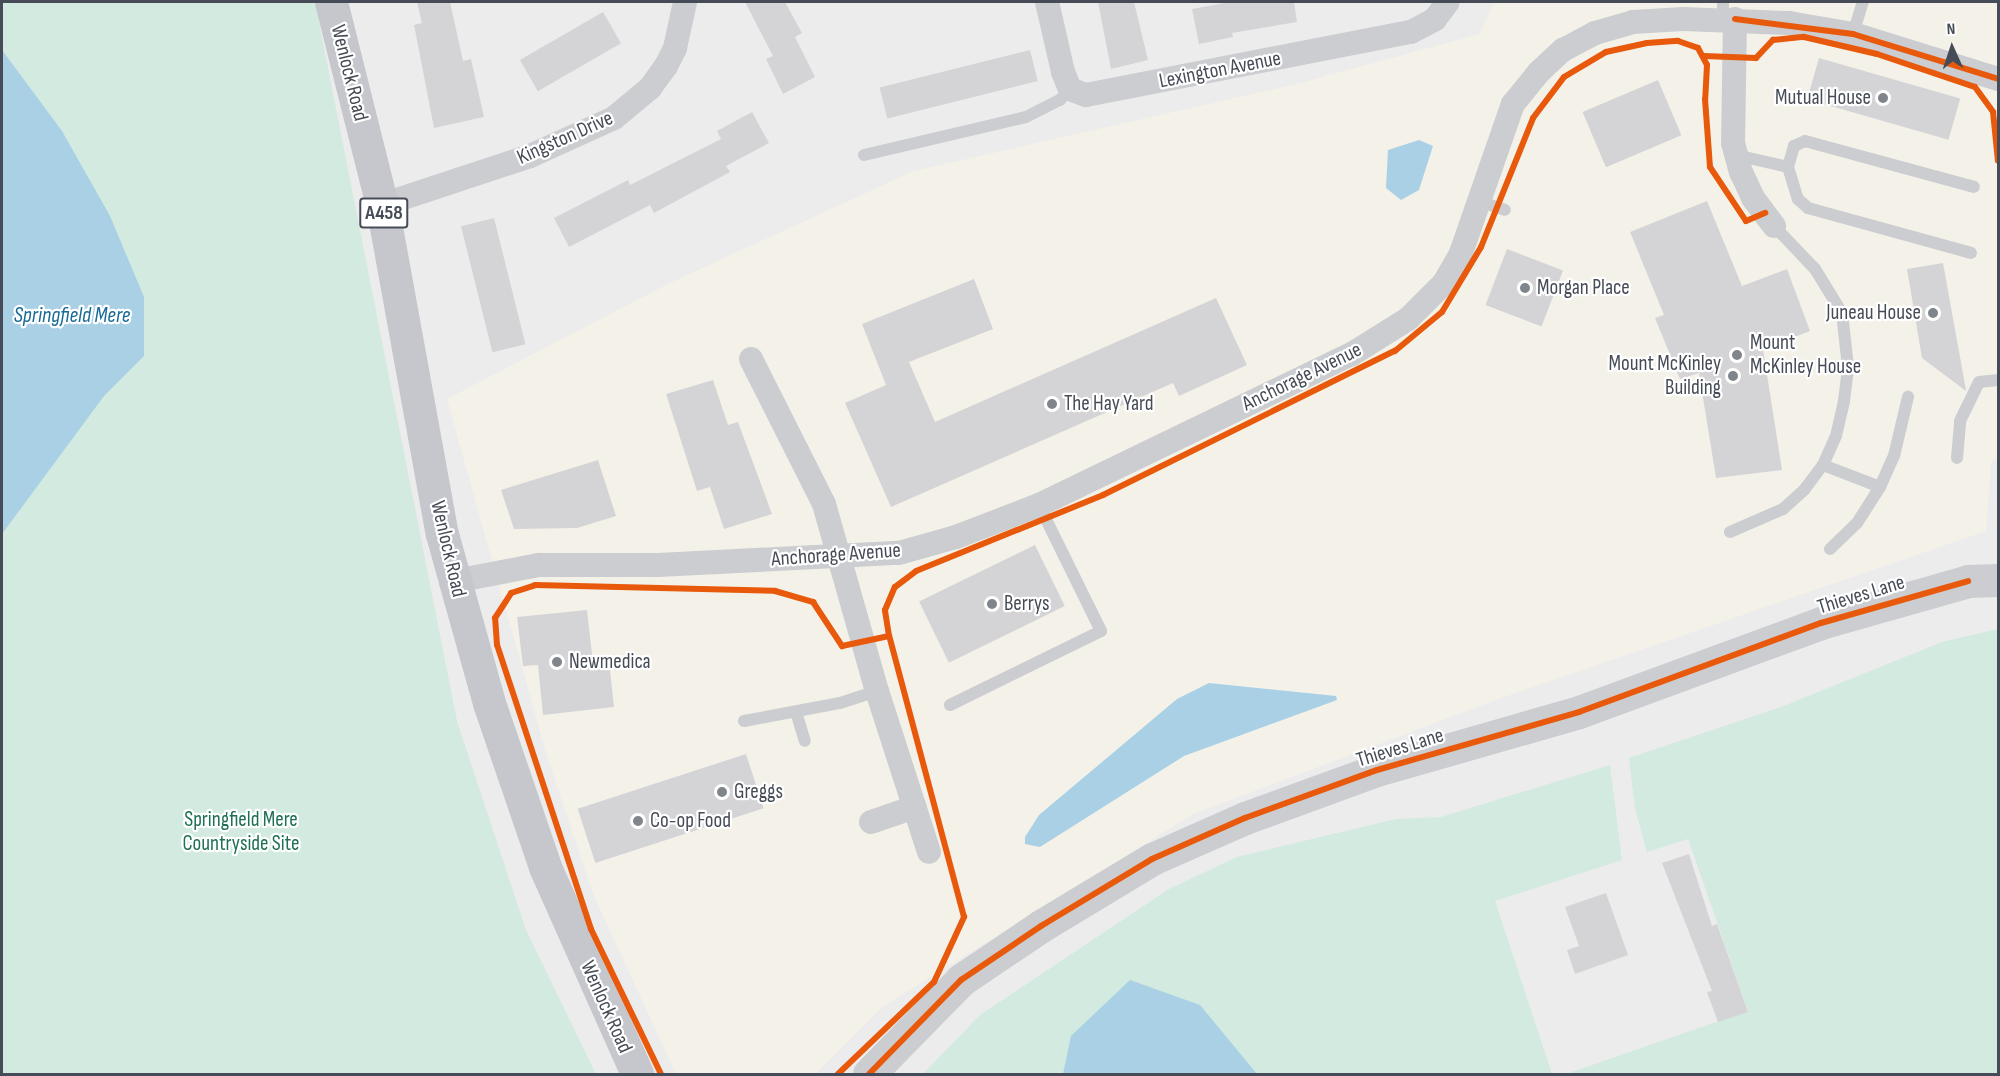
<!DOCTYPE html>
<html>
<head>
<meta charset="utf-8">
<style>
  body { margin:0 }
  #map { position:relative; width:2000px; height:1076px; overflow:hidden; background:#edecec; font-family:"Sofia Sans Condensed",sans-serif }
  div>[style] { position:absolute }
  [style*='--x'] { left:calc(var(--x)*1px); top:calc(var(--y)*1px); width:calc(var(--w)*1px); rotate:calc(var(--a)*1deg) }
  .commercial>* { inset:0; background:#f4f2e8 }
  .green>* { inset:0; background:#d2eadf }
  .water>* { inset:0; background:#aad0e5 }
  .building>* { inset:0; background:#d4d4d7; transform-origin:0 0 }
  .lane>* { height:12px; margin:-6px; padding:0 6px; transform-origin:6px; border-radius:6px; background:#cbcdd0 }
  .street>* { height:24px; margin:-12px; padding:0 12px; transform-origin:12px; border-radius:12px; background:#cbcdd0 }
  .secondary>* { height:33px; margin:-16.5px; padding:0 16.5px; transform-origin:16.5px; border-radius:16.5px; background:#cccdd0 }
  .primary>* { height:33px; margin:-16.5px; padding:0 16.5px; transform-origin:16.5px; border-radius:16.5px; background:#c6c7cc }
  .cycleway>* { height:6px; margin:-3px; padding:0 3px; transform-origin:3px; border-radius:3px; background:#e8590c }
  .dots>* { width:16px; height:16px; translate:-50% -50%; box-sizing:border-box; border:3px solid #fff; border-radius:50% }
  span { translate:-50% -50%; white-space:nowrap; text-align:center; line-height:1.15; -webkit-text-stroke:4.5px #fff; paint-order:stroke }
  .shield-label span { padding:2px 4px; background:#fff; border:2px solid; border-radius:4px; -webkit-text-stroke-width:0 }
  .shield-label { font-size:20px; color:#464c57; font-weight:700 }
  .street-label { font-size:21px; color:#464c57 }
  .poi-label { font-size:21px; color:#464c57 }
  .right { translate:-100% -50%; text-align:right }
  .left { translate:0 -50%; text-align:left }
  .park-label { font-size:21px; color:#1e7053 }
  .water-label { font-size:22px; color:#186a97; font-style:italic }
  .frame { position:absolute; inset:0; border:3px solid #464c57; pointer-events:none }
  .north { position:absolute; left:1922px; top:18px; width:60px; height:60px; -webkit-text-stroke:4px #fff; paint-order:stroke; rotate:357deg; font-size:16px; font-weight:700; line-height:24px; text-align:center; color:#464c57 }
  .north::after { content:''; display:block; margin:auto; width:21px; height:27px; background:#464c57; clip-path:polygon(50% 0,100% 100%,50% 72%,0 100%) }
</style>
</head>
<body>
<div id="map">
  <div class="commercial">
    <div style="clip-path:polygon(1494px 2px,1998px 2px,1998px 459px,1991px 461px,1986px 531px,1501px 698px,1193px 814px,882px 1007px,815px 1074px,676px 1074px,592px 891px,546px 753px,447px 399px,670px 283px,914px 171px,1297px 84px,1480px 34px)"></div>
  </div>
  <div class="green">
    <div style="clip-path:polygon(2px 2px,315px 2px,457px 721px,526px 930px,596px 1074px,2px 1074px)"></div>
    <div style="clip-path:polygon(1998px 629px,1998px 1074px,1566px 1074px,1748px 1011px,1688px 839px,1647px 852px,1635px 809px,1629px 758px,1781px 707px,1942px 642px)"></div>
    <div style="clip-path:polygon(1610px 765px,1622px 860px,1495px 901px,1552px 1074px,923px 1074px,980px 1015px,1169px 889px,1237px 857px,1396px 819px,1441px 817px)"></div>
  </div>
  <div class="water">
    <div style="clip-path:polygon(2px 50px,62px 131px,110px 216px,144px 297px,144px 356px,104px 396px,2px 534px)"></div>
    <div style="clip-path:polygon(1419px 140px,1433px 146px,1419px 190px,1401px 200px,1386px 188px,1388px 150px)"></div>
    <div style="clip-path:polygon(1209px 683px,1336px 696px,1337px 700px,1184px 756px,1040px 847px,1025px 844px,1025px 837px,1039px 815px,1177px 699px)"></div>
    <div style="clip-path:polygon(1130px 980px,1200px 1005px,1257px 1074px,1063px 1074px,1071px 1036px)"></div>
  </div>
  <div class="building">
    <div style="clip-path:polygon(417px 2px,450px 2px,463px 61px,471px 59px,484px 117px,434px 128px,414px 25px,422px 23px)"></div>
    <div style="clip-path:polygon(745px 2px,785px 2px,802px 33px,795px 37px,815px 77px,783px 94px,766px 59px,773px 56px)"></div>
    <div style="clip-path:polygon(1098px 2px,1134px 2px,1148px 60px,1111px 69px)"></div>
    <div style="clip-path:polygon(1230px 2px,1294px 2px,1297px 22px,1232px 33px,1233px 37px,1199px 44px,1192px 9px)"></div>
    <div style="left:603px;top:12px;width:36px;height:96px;rotate:60deg"></div>
    <div style="left:1030px;top:50px;width:32px;height:155px;rotate:76deg"></div>
    <div style="left:1819px;top:58px;width:147px;height:43px;rotate:16deg"></div>
    <div style="left:1658px;top:80px;width:60px;height:82px;rotate:67deg"></div>
    <div style="clip-path:polygon(752px 112px,769px 143px,726px 166px,730px 172px,654px 213px,650px 205px,569px 247px,554px 218px,628px 180px,630px 185px,721px 139px,717px 131px)"></div>
    <div style="clip-path:polygon(1707px 201px,1742px 286px,1787px 269px,1810px 331px,1763px 349px,1782px 470px,1716px 478px,1699px 373px,1680px 379px,1655px 318px,1664px 315px,1630px 232px)"></div>
    <div style="left:494px;top:218px;width:130px;height:34px;rotate:76deg"></div>
    <div style="left:1507px;top:249px;width:60px;height:60px;rotate:21deg"></div>
    <div style="clip-path:polygon(1943px 263px,1966px 390px,1966px 391px,1922px 358px,1907px 269px)"></div>
    <div style="clip-path:polygon(974px 279px,993px 329px,909px 362px,935px 422px,1216px 298px,1247px 365px,1179px 396px,1173px 383px,891px 507px,845px 403px,886px 385px,862px 324px)"></div>
    <div style="clip-path:polygon(713px 380px,728px 425px,738px 422px,772px 514px,724px 529px,710px 487px,697px 491px,666px 394px)"></div>
    <div style="clip-path:polygon(598px 460px,616px 516px,577px 528px,514px 529px,501px 490px)"></div>
    <div style="left:1035px;top:545px;width:68px;height:129px;rotate:64deg"></div>
    <div style="clip-path:polygon(587px 610px,593px 663px,609px 661px,614px 707px,543px 715px,538px 665px,523px 666px,517px 617px)"></div>
    <div style="left:746px;top:754px;width:57px;height:177px;rotate:72deg"></div>
    <div style="clip-path:polygon(1689px 854px,1712px 926px,1717px 924px,1748px 1012px,1718px 1022px,1707px 992px,1712px 991px,1662px 863px)"></div>
    <div style="clip-path:polygon(1606px 893px,1628px 955px,1575px 974px,1567px 950px,1579px 946px,1565px 907px)"></div>
  </div>
  <div class="lane">
    <div style="--x:1723;--y:19;--w:17;--a:-90"></div>
    <div style="--x:1853;--y:34;--w:34;--a:-73"></div>
    <div style="--x:864;--y:155;--w:166;--a:-13.2"></div>
    <div style="--x:1026;--y:117;--w:38;--a:-27"></div>
    <div style="--x:1060;--y:100;--w:15;--a:-48"></div>
    <div style="--x:1736;--y:155;--w:53;--a:13"></div>
    <div style="--x:1788;--y:167;--w:34;--a:73"></div>
    <div style="--x:1798;--y:199;--w:13;--a:42"></div>
    <div style="--x:1808;--y:208;--w:169;--a:15.4"></div>
    <div style="--x:1788;--y:167;--w:22;--a:-74"></div>
    <div style="--x:1794;--y:146;--w:12;--a:-24"></div>
    <div style="--x:1805;--y:141;--w:175;--a:15.2"></div>
    <div style="--x:1481;--y:202;--w:25;--a:18"></div>
    <div style="--x:1957;--y:458;--w:37;--a:-85"></div>
    <div style="--x:1960;--y:421;--w:43;--a:-64"></div>
    <div style="--x:1979;--y:382;--w:19;--a:-6"></div>
    <div style="--x:1823;--y:465;--w:61;--a:21.1"></div>
    <div style="--x:1880;--y:487;--w:34;--a:-66"></div>
    <div style="--x:1894;--y:456;--w:61;--a:-76.7"></div>
    <div style="--x:1730;--y:532;--w:58;--a:-23.5"></div>
    <div style="--x:1783;--y:509;--w:28;--a:-42"></div>
    <div style="--x:1804;--y:490;--w:31;--a:-53"></div>
    <div style="--x:1823;--y:465;--w:32;--a:-66"></div>
    <div style="--x:1836;--y:436;--w:36;--a:-77"></div>
    <div style="--x:1844;--y:401;--w:34;--a:-83"></div>
    <div style="--x:1848;--y:367;--w:54;--a:-96.3"></div>
    <div style="--x:1842;--y:313;--w:52;--a:-121.5"></div>
    <div style="--x:1815;--y:269;--w:59;--a:-133.6"></div>
    <div style="--x:1830;--y:549;--w:37;--a:-44"></div>
    <div style="--x:1857;--y:523;--w:43;--a:-57.4"></div>
    <div style="--x:950;--y:705;--w:168;--a:-26.1"></div>
    <div style="--x:1101;--y:631;--w:140;--a:-116.2"></div>
    <div style="--x:796;--y:712;--w:30;--a:73"></div>
    <div style="--x:744;--y:721;--w:98;--a:-10.6"></div>
    <div style="--x:840;--y:703;--w:39;--a:-18"></div>
  </div>
  <div class="street">
    <div style="--x:1047;--y:2;--w:72;--a:77.1"></div>
    <div style="--x:1063;--y:72;--w:18;--a:68"></div>
    <div style="--x:1070;--y:89;--w:17;--a:21"></div>
    <div style="--x:1086;--y:95;--w:331;--a:-11"></div>
    <div style="--x:1411;--y:32;--w:27;--a:-28"></div>
    <div style="--x:1435;--y:19;--w:21;--a:-53"></div>
    <div style="--x:1735;--y:19;--w:124;--a:90.9"></div>
    <div style="--x:1733;--y:143;--w:30;--a:75"></div>
    <div style="--x:1741;--y:172;--w:29;--a:65"></div>
    <div style="--x:1753;--y:198;--w:35;--a:53"></div>
    <div style="--x:382;--y:205;--w:156;--a:-18.3"></div>
    <div style="--x:530;--y:156;--w:92;--a:-24.3"></div>
    <div style="--x:614;--y:118;--w:47;--a:-39.8"></div>
    <div style="--x:650;--y:88;--w:27;--a:-54"></div>
    <div style="--x:666;--y:66;--w:20;--a:-63"></div>
    <div style="--x:675;--y:48;--w:47;--a:-77.7"></div>
    <div style="--x:751;--y:359;--w:162;--a:63.3"></div>
    <div style="--x:824;--y:504;--w:194;--a:74.2"></div>
    <div style="--x:877;--y:691;--w:169;--a:72.1"></div>
    <div style="--x:455;--y:581;--w:86;--a:-10.8"></div>
    <div style="--x:539;--y:565;--w:119;--a:0"></div>
    <div style="--x:658;--y:565;--w:241;--a:-2.9"></div>
    <div style="--x:899;--y:553;--w:59;--a:-15.7"></div>
    <div style="--x:956;--y:537;--w:89;--a:-21.1"></div>
    <div style="--x:1039;--y:505;--w:348;--a:-25.8"></div>
    <div style="--x:1352;--y:354;--w:66;--a:-32"></div>
    <div style="--x:1408;--y:319;--w:51;--a:-45"></div>
    <div style="--x:1444;--y:283;--w:34;--a:-60"></div>
    <div style="--x:1461;--y:253;--w:158;--a:-70.8"></div>
    <div style="--x:1513;--y:104;--w:41;--a:-50.9"></div>
    <div style="--x:1539;--y:72;--w:33;--a:-43"></div>
    <div style="--x:1563;--y:50;--w:36;--a:-28"></div>
    <div style="--x:1595;--y:33;--w:40;--a:-16"></div>
    <div style="--x:1633;--y:22;--w:50;--a:-3.4"></div>
    <div style="--x:1683;--y:19;--w:106;--a:2.2"></div>
    <div style="--x:1789;--y:23;--w:65;--a:9.8"></div>
    <div style="--x:1853;--y:34;--w:152;--a:17.2"></div>
    <div style="--x:871;--y:822;--w:46;--a:-18.8"></div>
  </div>
  <div class="secondary">
    <div style="--x:869;--y:1074;--w:132;--a:-45.6"></div>
    <div style="--x:961;--y:980;--w:97;--a:-34"></div>
    <div style="--x:1041;--y:926;--w:130;--a:-31.1"></div>
    <div style="--x:1152;--y:859;--w:102;--a:-23.8"></div>
    <div style="--x:1245;--y:818;--w:140;--a:-20"></div>
    <div style="--x:1377;--y:770;--w:210;--a:-16"></div>
    <div style="--x:1579;--y:712;--w:258;--a:-20.2"></div>
    <div style="--x:1821;--y:623;--w:153;--a:-15.9"></div>
    <div style="--x:1968;--y:581;--w:30;--a:-2"></div>
  </div>
  <div class="primary">
    <div style="--x:331;--y:2;--w:209;--a:75.9"></div>
    <div style="--x:382;--y:205;--w:334;--a:79.7"></div>
    <div style="--x:442;--y:534;--w:49;--a:74.5"></div>
    <div style="--x:455;--y:581;--w:127;--a:74.4"></div>
    <div style="--x:489;--y:703;--w:173;--a:71.1"></div>
    <div style="--x:545;--y:867;--w:227;--a:66"></div>
  </div>
  <div class="cycleway">
    <div style="--x:1735;--y:19;--w:119;--a:7.2"></div>
    <div style="--x:1853;--y:34;--w:152;--a:17.2"></div>
    <div style="--x:1704;--y:56;--w:52;--a:2.2"></div>
    <div style="--x:1756;--y:58;--w:25;--a:-47"></div>
    <div style="--x:1773;--y:40;--w:31;--a:-6"></div>
    <div style="--x:1804;--y:37;--w:75;--a:13.1"></div>
    <div style="--x:1877;--y:54;--w:103;--a:18.6"></div>
    <div style="--x:1975;--y:87;--w:31;--a:54"></div>
    <div style="--x:1993;--y:112;--w:49;--a:84.2"></div>
    <div style="--x:661;--y:1074;--w:161;--a:-115.8"></div>
    <div style="--x:591;--y:929;--w:299;--a:-108.3"></div>
    <div style="--x:497;--y:645;--w:27;--a:-94"></div>
    <div style="--x:495;--y:618;--w:30;--a:-57"></div>
    <div style="--x:511;--y:593;--w:25;--a:-18"></div>
    <div style="--x:535;--y:585;--w:240;--a:1.4"></div>
    <div style="--x:775;--y:591;--w:40;--a:16"></div>
    <div style="--x:813;--y:602;--w:53;--a:56.6"></div>
    <div style="--x:842;--y:646;--w:48;--a:-12"></div>
    <div style="--x:838;--y:1074;--w:133;--a:-43.8"></div>
    <div style="--x:934;--y:982;--w:72;--a:-65.2"></div>
    <div style="--x:964;--y:917;--w:291;--a:-104.9"></div>
    <div style="--x:889;--y:636;--w:26;--a:-99"></div>
    <div style="--x:885;--y:610;--w:25;--a:-67"></div>
    <div style="--x:895;--y:587;--w:26;--a:-37"></div>
    <div style="--x:916;--y:571;--w:202;--a:-22.1"></div>
    <div style="--x:1103;--y:495;--w:326;--a:-26.3"></div>
    <div style="--x:1395;--y:351;--w:61;--a:-39.7"></div>
    <div style="--x:1442;--y:312;--w:76;--a:-59"></div>
    <div style="--x:1481;--y:247;--w:139;--a:-68"></div>
    <div style="--x:1533;--y:118;--w:51;--a:-52.9"></div>
    <div style="--x:1564;--y:77;--w:49;--a:-30.8"></div>
    <div style="--x:1606;--y:52;--w:42;--a:-12.4"></div>
    <div style="--x:1647;--y:43;--w:31;--a:-4"></div>
    <div style="--x:1678;--y:41;--w:21;--a:19"></div>
    <div style="--x:1698;--y:48;--w:19;--a:62"></div>
    <div style="--x:1707;--y:65;--w:34;--a:93"></div>
    <div style="--x:1705;--y:99;--w:68;--a:85.8"></div>
    <div style="--x:1710;--y:167;--w:65;--a:56.3"></div>
    <div style="--x:1746;--y:221;--w:21;--a:-23"></div>
    <div style="--x:869;--y:1074;--w:132;--a:-45.6"></div>
    <div style="--x:961;--y:980;--w:97;--a:-34"></div>
    <div style="--x:1041;--y:926;--w:130;--a:-31.1"></div>
    <div style="--x:1152;--y:859;--w:102;--a:-23.8"></div>
    <div style="--x:1245;--y:818;--w:140;--a:-20"></div>
    <div style="--x:1377;--y:770;--w:210;--a:-16"></div>
    <div style="--x:1579;--y:712;--w:258;--a:-20.2"></div>
    <div style="--x:1821;--y:623;--w:153;--a:-15.9"></div>
  </div>
  <div class="dots">
    <div style="left:1883px;top:98px;background:#80848b"></div>
    <div style="left:1525px;top:288px;background:#80848b"></div>
    <div style="left:1933px;top:313px;background:#80848b"></div>
    <div style="left:1737px;top:355px;background:#80848b"></div>
    <div style="left:1733px;top:376px;background:#80848b"></div>
    <div style="left:1052px;top:404px;background:#80848b"></div>
    <div style="left:992px;top:604px;background:#80848b"></div>
    <div style="left:557px;top:662px;background:#80848b"></div>
    <div style="left:722px;top:792px;background:#80848b"></div>
    <div style="left:638px;top:821px;background:#80848b"></div>
  </div>
  <div class="shield-label">
    <span style="left:384px;top:213px">A458</span>
  </div>
  <div class="street-label">
    <span style="left:1220px;top:70px;rotate:-11deg">Lexington Avenue</span>
    <span style="left:349px;top:73px;rotate:76deg">Wenlock Road</span>
    <span style="left:565px;top:138px;rotate:-24deg">Kingston Drive</span>
    <span style="left:1302px;top:377px;rotate:-26deg">Anchorage Avenue</span>
    <span style="left:448px;top:549px;rotate:77deg">Wenlock Road</span>
    <span style="left:836px;top:555px;rotate:-4deg">Anchorage Avenue</span>
    <span style="left:1861px;top:595px;rotate:-17deg">Thieves Lane</span>
    <span style="left:1400px;top:748px;rotate:-17deg">Thieves Lane</span>
    <span style="left:606px;top:1007px;rotate:66deg">Wenlock Road</span>
  </div>
  <div class="poi-label">
    <span class="right" style="left:1871px;top:98px">Mutual House</span>
    <span class="left" style="left:1537px;top:288px">Morgan Place</span>
    <span class="right" style="left:1921px;top:313px">Juneau House</span>
    <span class="left" style="left:1750px;top:355px">Mount<br>McKinley House</span>
    <span class="right" style="left:1721px;top:376px">Mount McKinley<br>Building</span>
    <span class="left" style="left:1064px;top:404px">The Hay Yard</span>
    <span class="left" style="left:1004px;top:604px">Berrys</span>
    <span class="left" style="left:569px;top:662px">Newmedica</span>
    <span class="left" style="left:734px;top:792px">Greggs</span>
    <span class="left" style="left:650px;top:821px">Co-op Food</span>
  </div>
  <div class="park-label">
    <span style="left:241px;top:832px">Springfield Mere<br>Countryside Site</span>
  </div>
  <div class="water-label">
    <span style="left:72px;top:316px">Springfield Mere</span>
  </div>
  <div class="frame"></div>
  <div class="north">N</div>
</div>
</body>
</html>
